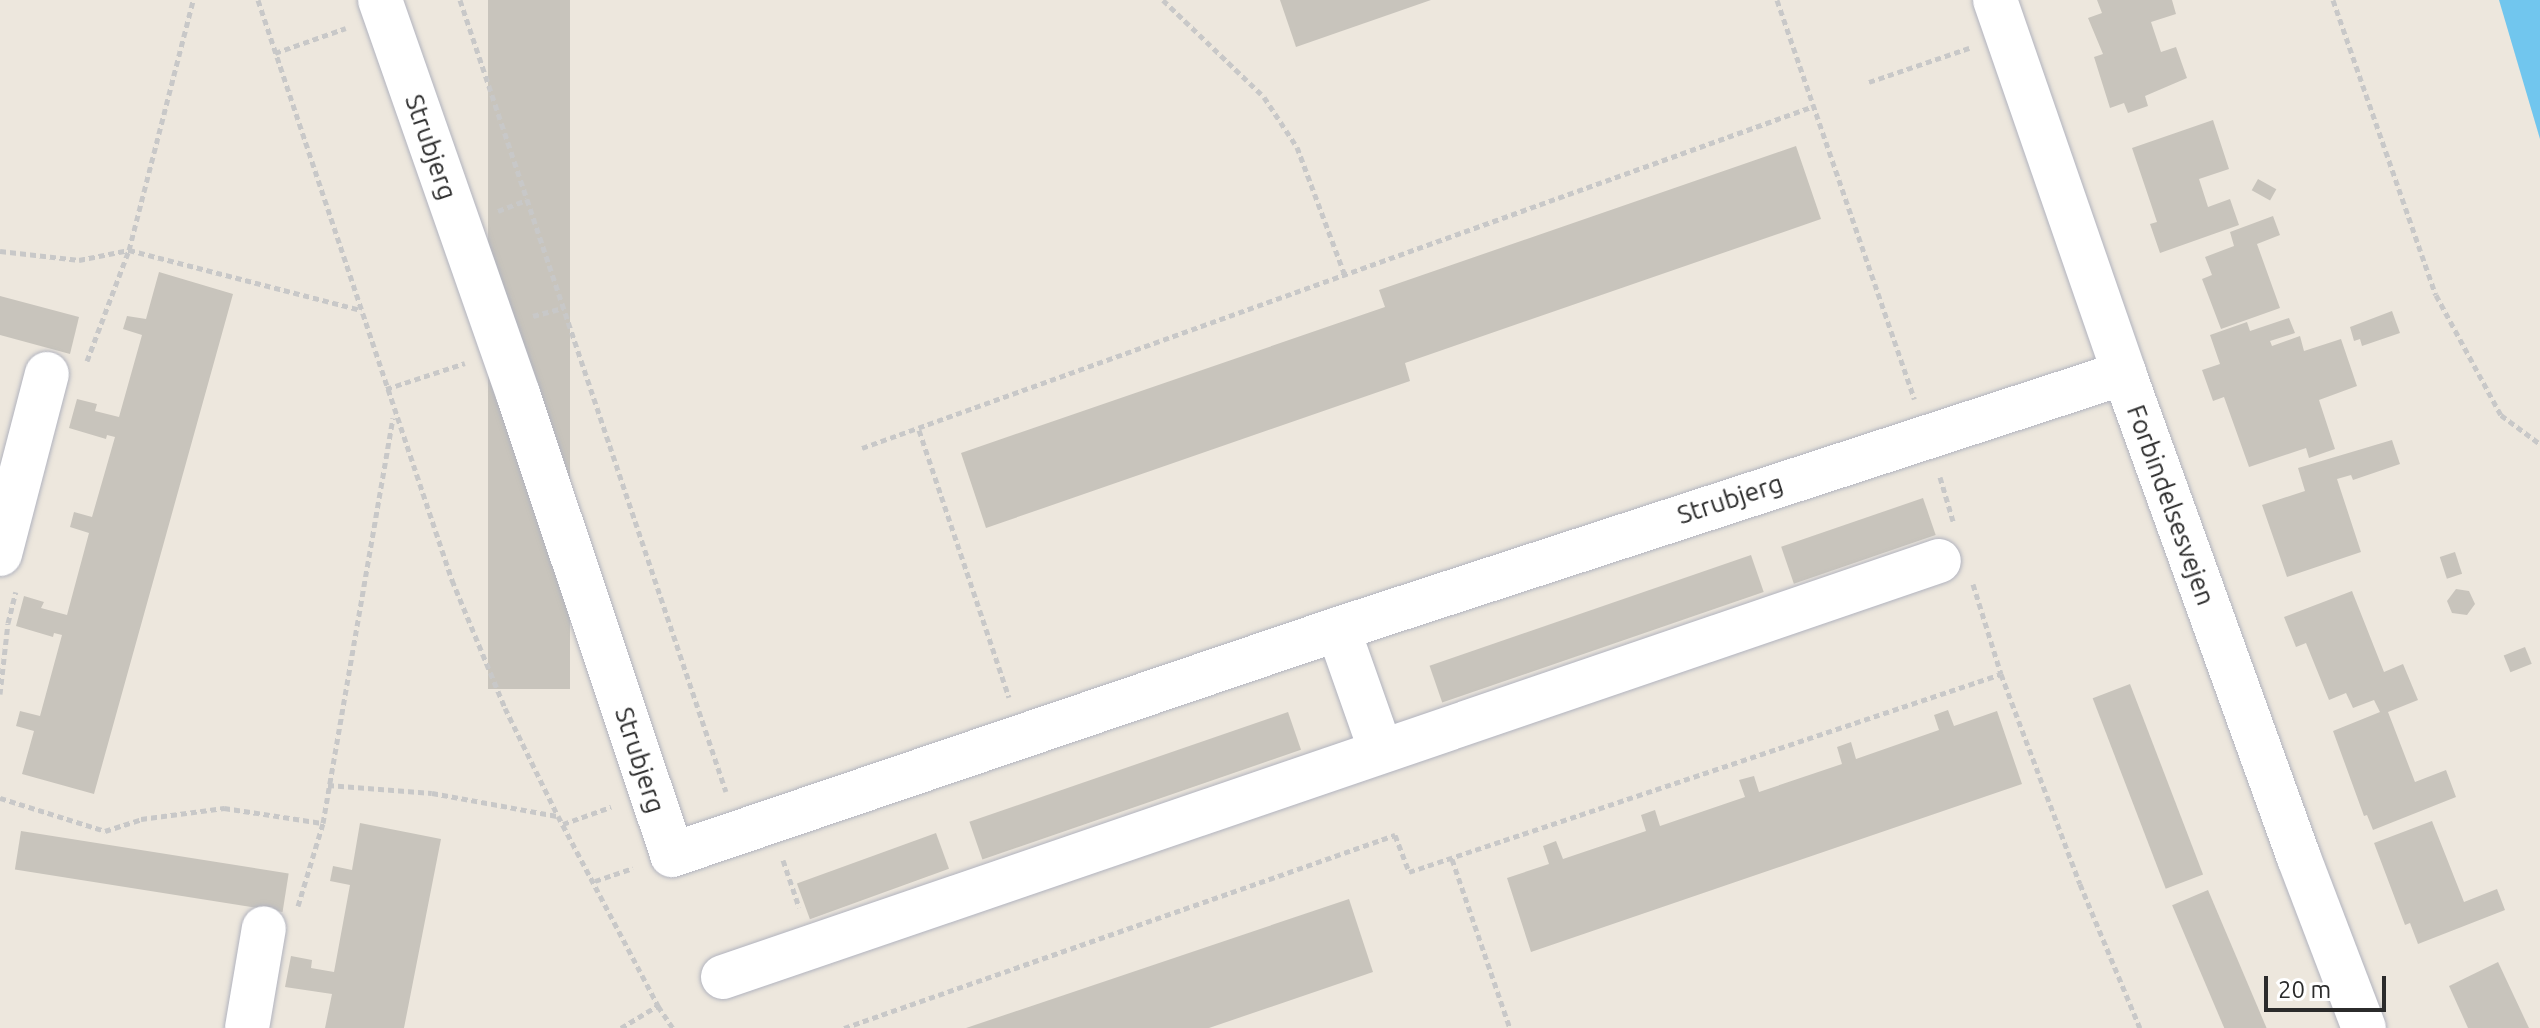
<!DOCTYPE html>
<html>
<head>
<meta charset="utf-8">
<style>
  body { margin:0 }
  #map { position:relative; width:2540px; height:1028px; overflow:hidden; background:#ede7dd; font-family:Ubuntu,sans-serif }
  div>[style] { position:absolute }
  [style*='--x'] { left:calc(var(--x)*1px); top:calc(var(--y)*1px); width:calc(var(--w)*1px); rotate:calc(var(--a)*1deg) }
  .water>* { inset:0; background:#71c6ee }
  .building>* { inset:0; background:#c8c4bc; transform-origin:0 0 }
  .path>* { height:5px; margin-top:-2.5px; transform-origin:0; background:repeating-linear-gradient(90deg,#c8c8c8 0 6px,transparent 0 10px) }
  .roads { filter:drop-shadow(0 0 2px #b1b3be) drop-shadow(0 0 2px #b1b3be) }
  .street>* { height:44px; margin:-22px; padding:0 22px; transform-origin:22px; border-radius:22px; background:#fff }
  .secondary>* { height:44px; margin:-22px; padding:0 22px; transform-origin:22px; border-radius:22px; background:#fff }
  span { translate:-50% -50%; white-space:nowrap; text-align:center; line-height:1.15; -webkit-text-stroke:7px #fff; paint-order:stroke }
  .street-label { font-size:26px; color:#2b2b2b }
  .scale { position:absolute; left:2264px; top:976px; width:122px; height:36px; box-sizing:border-box; border:4px solid #2b2b2b; border-top:0; padding-left:10px; font-size:24px; line-height:28px; white-space:nowrap; color:#2b2b2b; -webkit-text-stroke:6px #fff; paint-order:stroke }
</style>
</head>
<body>
<div id="map">
  <div class="water">
    <div style="clip-path:polygon(2499px 0,2540px 0,2540px 139px)"></div>
  </div>
  <div class="building">
    <div style="left:488px;top:0;width:82px;height:689px"></div>
    <div style="clip-path:polygon(1280px 0,1431px 0,1296px 47px)"></div>
    <div style="clip-path:polygon(2097px 0,2172px 0,2176px 14px,2151px 22px,2161px 52px,2176px 47px,2187px 78px,2145px 96px,2148px 106px,2128px 113px,2124px 103px,2110px 108px,2094px 57px,2103px 54px,2088px 18px,2102px 13px)"></div>
    <div style="clip-path:polygon(2213px 120px,2229px 169px,2199px 179px,2208px 207px,2230px 199px,2239px 225px,2160px 253px,2150px 224px,2157px 222px,2132px 148px)"></div>
    <div style="clip-path:polygon(1796px 146px,1821px 219px,1405px 363px,1410px 381px,986px 528px,961px 453px,1385px 307px,1379px 290px)"></div>
    <div style="left:2258px;top:179px;width:21px;height:13px;rotate:29deg"></div>
    <div style="clip-path:polygon(2273px 216px,2280px 235px,2257px 244px,2280px 308px,2221px 329px,2202px 279px,2212px 275px,2205px 257px,2234px 246px,2230px 232px)"></div>
    <div style="clip-path:polygon(159px 272px,233px 294px,94px 794px,22px 774px,34px 731px,16px 726px,20px 711px,40px 716px,62px 635px,54px 633px,53px 637px,16px 626px,24px 596px,44px 602px,41px 608px,67px 615px,89px 533px,70px 527px,74px 512px,92px 517px,115px 437px,107px 435px,106px 439px,69px 428px,77px 399px,97px 404px,95px 411px,119px 417px,142px 335px,123px 329px,127px 316px,146px 319px)"></div>
    <div style="clip-path:polygon(0 296px,79px 317px,70px 354px,0 335px)"></div>
    <div style="clip-path:polygon(2392px 311px,2400px 333px,2362px 346px,2360px 339px,2354px 341px,2350px 327px)"></div>
    <div style="clip-path:polygon(2289px 318px,2295px 333px,2270px 341px,2272px 346px,2300px 336px,2304px 351px,2341px 339px,2357px 386px,2319px 400px,2335px 449px,2309px 458px,2306px 448px,2249px 467px,2224px 397px,2213px 401px,2202px 370px,2220px 364px,2210px 335px,2247px 322px,2250px 331px)"></div>
    <div style="clip-path:polygon(2392px 440px,2400px 464px,2353px 480px,2351px 475px,2337px 479px,2361px 552px,2287px 577px,2262px 505px,2305px 491px,2298px 468px)"></div>
    <div style="left:1923px;top:498px;width:39px;height:150px;rotate:71deg"></div>
    <div style="left:2455px;top:552px;width:23px;height:16px;rotate:72deg"></div>
    <div style="left:1751px;top:555px;width:39px;height:340px;rotate:71deg"></div>
    <div style="clip-path:polygon(2456px 589px,2469px 591px,2475px 604px,2467px 615px,2452px 613px,2447px 601px)"></div>
    <div style="clip-path:polygon(2352px 591px,2384px 672px,2403px 664px,2418px 700px,2388px 712px,2415px 782px,2446px 770px,2456px 797px,2373px 830px,2367px 815px,2364px 816px,2333px 731px,2380px 712px,2374px 700px,2353px 708px,2346px 693px,2329px 700px,2306px 643px,2296px 647px,2284px 617px)"></div>
    <div style="left:2525px;top:647px;width:18px;height:23px;rotate:68deg"></div>
    <div style="left:2130px;top:684px;width:204px;height:40px;rotate:69deg"></div>
    <div style="clip-path:polygon(1948px 710px,1954px 726px,1997px 711px,2022px 784px,1531px 952px,1507px 878px,1549px 864px,1543px 846px,1556px 841px,1563px 859px,1646px 831px,1641px 815px,1655px 810px,1660px 826px,1745px 797px,1739px 780px,1754px 776px,1759px 792px,1842px 764px,1837px 747px,1851px 742px,1856px 759px,1939px 730px,1934px 715px)"></div>
    <div style="left:1288px;top:712px;width:40px;height:337px;rotate:71deg"></div>
    <div style="clip-path:polygon(2432px 821px,2464px 902px,2497px 889px,2505px 910px,2418px 944px,2410px 923px,2405px 925px,2374px 843px)"></div>
    <div style="clip-path:polygon(360px 823px,441px 839px,404px 1028px,325px 1028px,332px 994px,285px 987px,291px 956px,312px 960px,311px 968px,334px 972px,350px 885px,330px 881px,333px 866px,352px 870px)"></div>
    <div style="left:21px;top:831px;width:271px;height:39px;rotate:9deg"></div>
    <div style="left:936px;top:833px;width:38px;height:148px;rotate:70deg"></div>
    <div style="left:2208px;top:890px;width:150px;height:39px;rotate:67deg"></div>
    <div style="clip-path:polygon(1349px 899px,1373px 972px,1209px 1028px,966px 1028px)"></div>
    <div style="clip-path:polygon(2498px 962px,2529px 1028px,2468px 1028px,2449px 986px)"></div>
  </div>
  <div class="path">
    <div style="--x:258;--y:0;--w:612;--a:71.51"></div>
    <div style="--x:452;--y:580;--w:139;--a:67.5"></div>
    <div style="--x:505;--y:708;--w:120;--a:63.9"></div>
    <div style="--x:558;--y:816;--w:215;--a:62.2"></div>
    <div style="--x:658;--y:1006;--w:27;--a:56"></div>
    <div style="--x:460;--y:0;--w:835;--a:71.43"></div>
    <div style="--x:1163;--y:0;--w:140;--a:43.8"></div>
    <div style="--x:1264;--y:97;--w:60;--a:56.6"></div>
    <div style="--x:1297;--y:147;--w:134;--a:69.5"></div>
    <div style="--x:1777;--y:0;--w:422;--a:71"></div>
    <div style="--x:2333;--y:0;--w:312;--a:70.8"></div>
    <div style="--x:2436;--y:295;--w:136;--a:61.6"></div>
    <div style="--x:2501;--y:415;--w:49;--a:36.6"></div>
    <div style="--x:275;--y:53;--w:75;--a:-19.4"></div>
    <div style="--x:1869;--y:82;--w:106;--a:-18.8"></div>
    <div style="--x:498;--y:211;--w:31;--a:-21"></div>
    <div style="--x:0;--y:251;--w:80;--a:6.5"></div>
    <div style="--x:79;--y:260;--w:51;--a:-11.3"></div>
    <div style="--x:129;--y:250;--w:240;--a:14.5"></div>
    <div style="--x:533;--y:316;--w:31;--a:-15"></div>
    <div style="--x:87;--y:361;--w:119;--a:-69.3"></div>
    <div style="--x:129;--y:250;--w:258;--a:-75.6"></div>
    <div style="--x:386;--y:389;--w:83;--a:-18.2"></div>
    <div style="--x:919;--y:430;--w:282;--a:71.4"></div>
    <div style="--x:862;--y:448;--w:1012;--a:-19.76"></div>
    <div style="--x:1940;--y:477;--w:46;--a:73.5"></div>
    <div style="--x:1973;--y:584;--w:94;--a:72.7"></div>
    <div style="--x:2001;--y:674;--w:224;--a:69.4"></div>
    <div style="--x:2080;--y:884;--w:156;--a:67.4"></div>
    <div style="--x:0;--y:694;--w:71;--a:-83.6"></div>
    <div style="--x:8;--y:623;--w:32;--a:-76"></div>
    <div style="--x:328;--y:785;--w:104;--a:4.4"></div>
    <div style="--x:432;--y:793;--w:127;--a:10.4"></div>
    <div style="--x:0;--y:798;--w:110;--a:17.4"></div>
    <div style="--x:105;--y:831;--w:38;--a:-18"></div>
    <div style="--x:141;--y:819;--w:84;--a:-7.5"></div>
    <div style="--x:224;--y:808;--w:99;--a:8.7"></div>
    <div style="--x:563;--y:824;--w:51;--a:-19.5"></div>
    <div style="--x:1452;--y:859;--w:179;--a:71.1"></div>
    <div style="--x:783;--y:860;--w:50;--a:71.2"></div>
    <div style="--x:595;--y:881;--w:40;--a:-18.9"></div>
    <div style="--x:298;--y:906;--w:87;--a:-73.2"></div>
    <div style="--x:323;--y:823;--w:411;--a:-80.2"></div>
    <div style="--x:621;--y:1028;--w:42;--a:-31.4"></div>
    <div style="--x:844;--y:1028;--w:584;--a:-19.3"></div>
    <div style="--x:1395;--y:835;--w:40;--a:69"></div>
    <div style="--x:1409;--y:872;--w:624;--a:-18.49"></div>
  </div>
  <div class="roads">
    <div class="street">
      <div style="--x:380;--y:0;--w:417;--a:70.7"></div>
      <div style="--x:518;--y:394;--w:486;--a:71.5"></div>
      <div style="--x:672;--y:855;--w:703;--a:-18.74"></div>
      <div style="--x:1338;--y:629;--w:827;--a:-18.04"></div>
      <div style="--x:0;--y:554;--w:186;--a:-75.4"></div>
      <div style="--x:1338;--y:629;--w:129;--a:70.6"></div>
      <div style="--x:723;--y:977;--w:1285;--a:-18.89"></div>
      <div style="--x:247;--y:1028;--w:101;--a:-80.4"></div>
    </div>
    <div class="secondary">
      <div style="--x:1995;--y:0;--w:395;--a:70.9"></div>
      <div style="--x:2124;--y:373;--w:516;--a:70.16"></div>
      <div style="--x:2299;--y:858;--w:182;--a:69.1"></div>
    </div>
  </div>
  <div class="street-label">
    <span style="left:431px;top:147px;rotate:71deg">Strubjerg</span>
    <span style="left:1730px;top:499px;rotate:-18deg">Strubjerg</span>
    <span style="left:2171px;top:505px;rotate:70deg">Forbindelsesvejen</span>
    <span style="left:640px;top:760px;rotate:72deg">Strubjerg</span>
  </div>
  <div class="scale">20 m</div>
</div>
</body>
</html>
